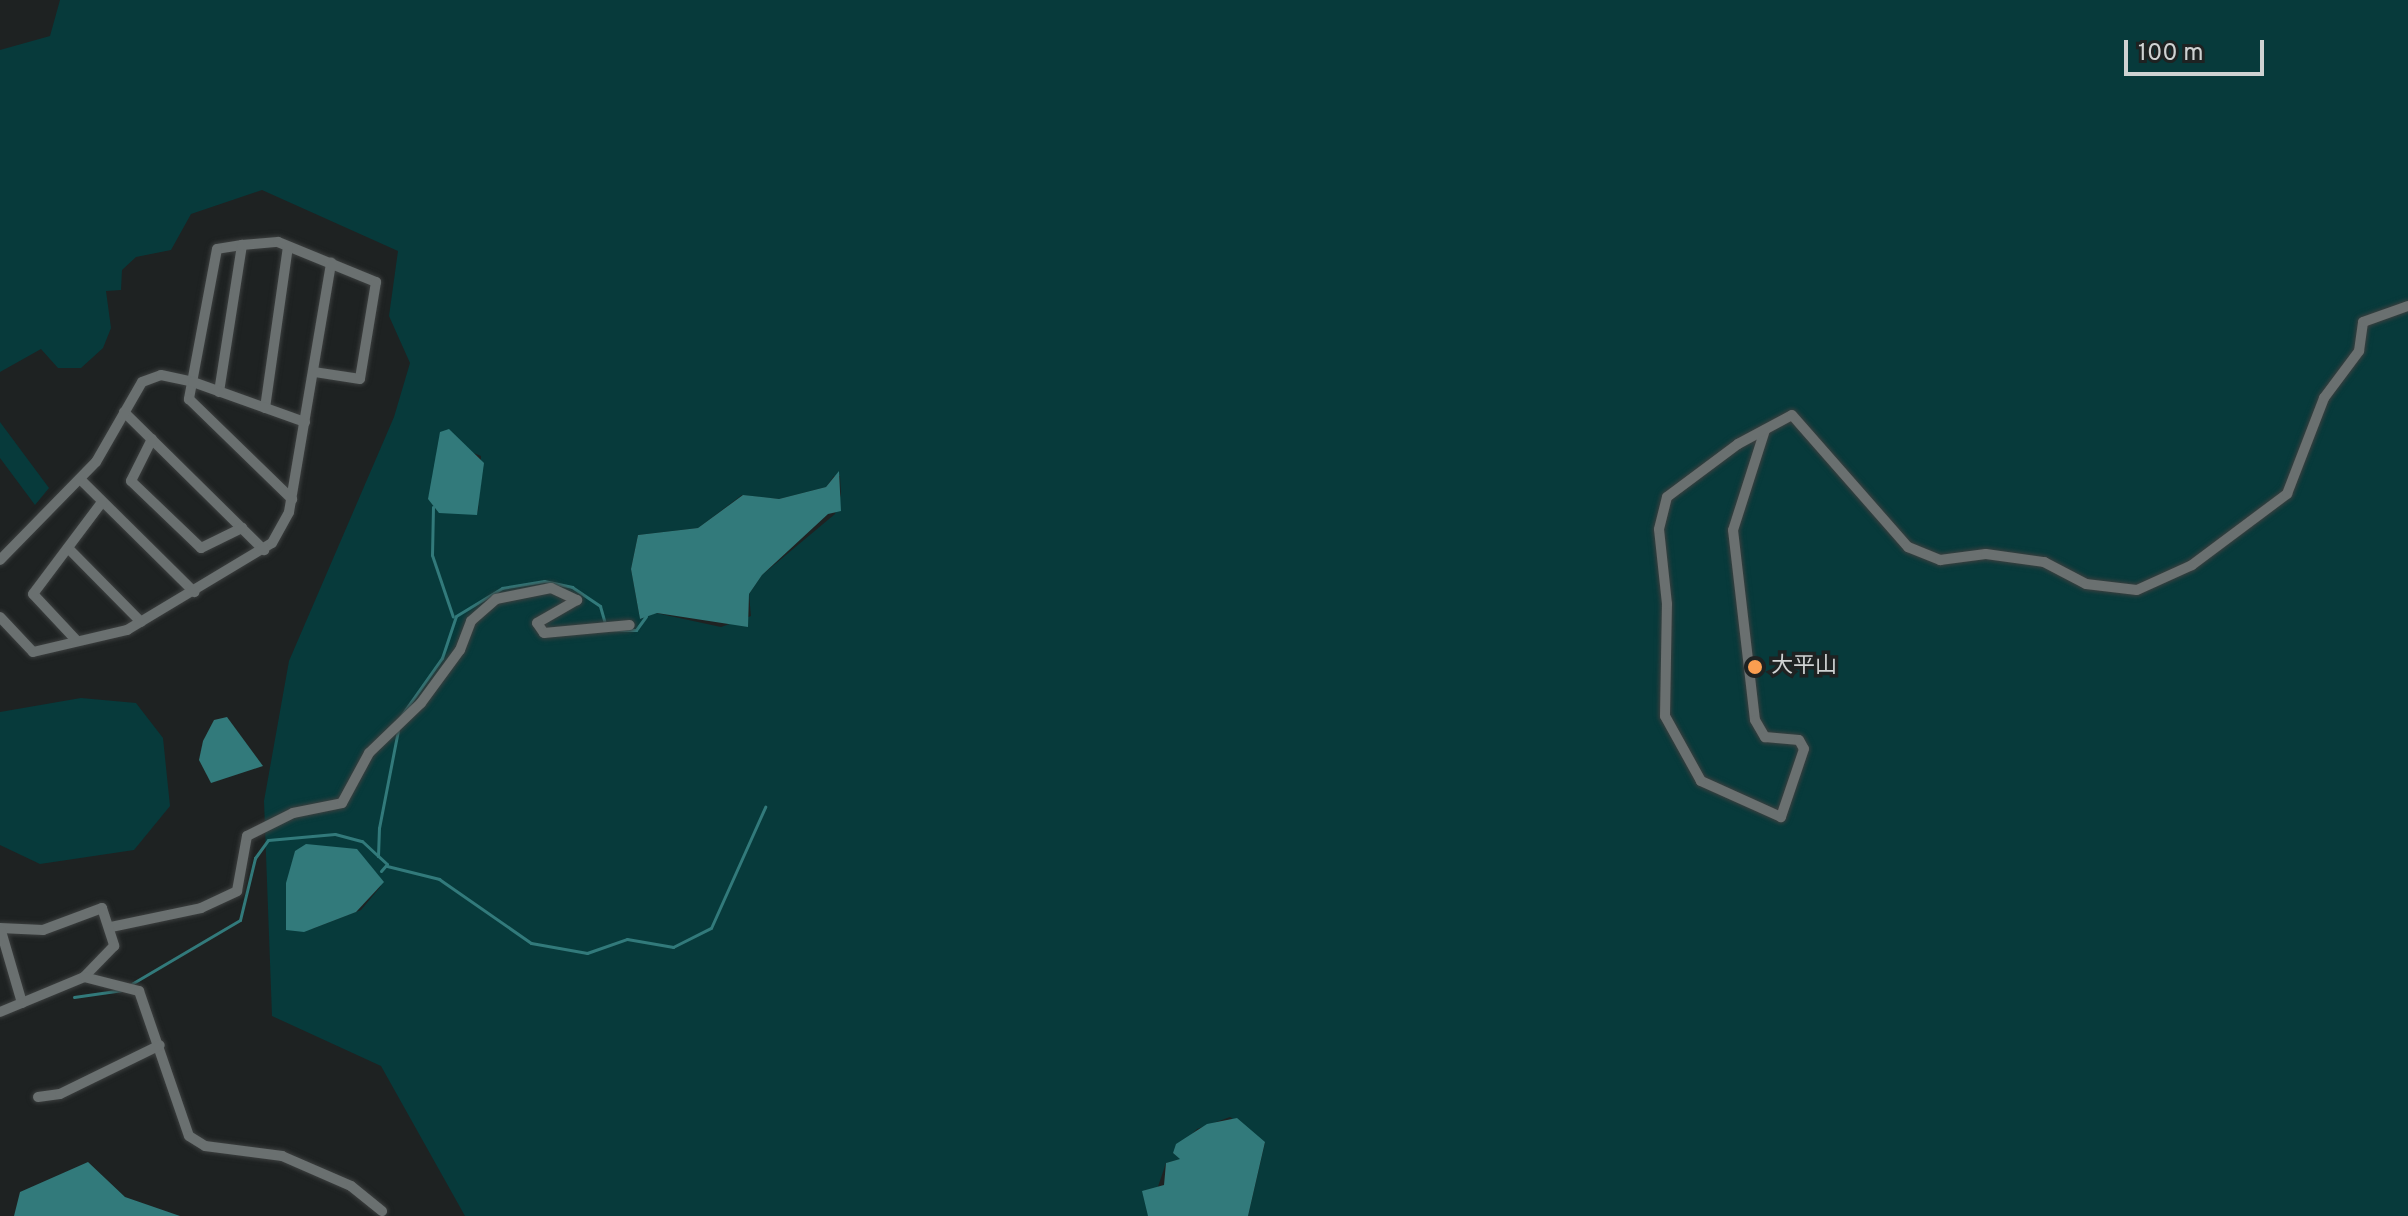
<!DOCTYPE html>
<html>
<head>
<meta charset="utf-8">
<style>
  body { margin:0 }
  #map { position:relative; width:2408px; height:1216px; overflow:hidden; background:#1e2222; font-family:Overpass,"Noto Sans JP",sans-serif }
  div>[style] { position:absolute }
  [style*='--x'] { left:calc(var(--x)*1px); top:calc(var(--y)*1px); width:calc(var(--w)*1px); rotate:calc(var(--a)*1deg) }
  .green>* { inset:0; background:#073a3b }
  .water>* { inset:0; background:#327a7b }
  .stream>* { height:3px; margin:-1.5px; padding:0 1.5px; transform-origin:1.5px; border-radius:1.5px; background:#327a7b }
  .roads { filter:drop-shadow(0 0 2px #3c3f3f) drop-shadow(0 0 2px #3c3f3f) }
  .street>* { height:10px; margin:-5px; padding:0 5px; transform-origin:5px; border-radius:5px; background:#6a7070 }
  .dots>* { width:22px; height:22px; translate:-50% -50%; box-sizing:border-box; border:4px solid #1e2222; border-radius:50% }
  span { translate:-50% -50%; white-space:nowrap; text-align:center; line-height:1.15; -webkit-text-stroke:7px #1e2222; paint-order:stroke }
  .poi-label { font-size:22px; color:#cfd2d2 }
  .left { translate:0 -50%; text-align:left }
  .scale { position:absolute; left:2124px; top:40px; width:140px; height:36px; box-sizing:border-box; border:4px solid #cfd2d2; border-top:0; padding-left:10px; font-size:24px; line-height:28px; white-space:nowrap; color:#cfd2d2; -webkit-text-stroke:6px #1e2222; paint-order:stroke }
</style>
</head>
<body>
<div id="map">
  <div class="green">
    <div style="clip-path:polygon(evenodd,60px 0,2408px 0,2408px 1216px,1248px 1216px,1265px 1143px,1230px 1117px,1197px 1129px,1173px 1153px,1181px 1159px,1166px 1163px,1148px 1216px,465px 1216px,381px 1066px,272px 1016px,264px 801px,289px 661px,394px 417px,410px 363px,389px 316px,398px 251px,262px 190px,191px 214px,171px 250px,136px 257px,122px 270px,121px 290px,106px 291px,111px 328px,103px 348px,81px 368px,58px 368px,41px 349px,0 372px,0 50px,50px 36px,60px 0,439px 439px,481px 456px,478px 512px,437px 469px,439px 439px,60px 0,834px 476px,840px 476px,841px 494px,835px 514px,762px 575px,749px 594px,751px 616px,721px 627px,656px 613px,640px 619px,631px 569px,638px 535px,698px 528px,742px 495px,779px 499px,826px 487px,834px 476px,60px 0,295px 852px,381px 886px,361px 910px,312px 929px,291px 867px,295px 852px)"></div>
    <div style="clip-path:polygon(0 422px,49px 488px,35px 505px,0 458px)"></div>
    <div style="clip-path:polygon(81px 698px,136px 703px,163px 738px,170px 806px,134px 850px,40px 864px,0 845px,0 712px)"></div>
  </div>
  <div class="water">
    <div style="clip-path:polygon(449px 429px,484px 463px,477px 515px,439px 513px,428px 499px,440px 432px)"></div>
    <div style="clip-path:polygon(839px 471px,841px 511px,828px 514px,762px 575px,749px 594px,748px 627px,657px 613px,640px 619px,631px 569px,638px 535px,698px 528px,743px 495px,779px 499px,826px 487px)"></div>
    <div style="clip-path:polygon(227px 717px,263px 766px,211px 783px,199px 760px,203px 741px,214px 720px)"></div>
    <div style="clip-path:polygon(306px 844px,357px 849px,384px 882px,356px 912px,304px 932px,286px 930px,286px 883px,295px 851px)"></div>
    <div style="clip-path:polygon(1237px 1118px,1265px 1142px,1248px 1216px,1148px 1216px,1142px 1191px,1164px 1185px,1166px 1163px,1180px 1159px,1173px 1153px,1176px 1144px,1207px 1124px)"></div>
    <div style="clip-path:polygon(88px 1162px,125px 1197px,180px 1216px,14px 1216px,20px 1192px)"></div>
  </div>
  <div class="stream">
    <div style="--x:433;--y:507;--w:48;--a:91.2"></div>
    <div style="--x:432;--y:555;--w:65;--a:71.3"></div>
    <div style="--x:607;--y:630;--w:29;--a:0"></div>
    <div style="--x:636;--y:630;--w:17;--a:-54"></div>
    <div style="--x:396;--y:723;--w:80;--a:-54.7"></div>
    <div style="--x:442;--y:658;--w:44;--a:-71.6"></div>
    <div style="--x:456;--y:616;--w:54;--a:-31.3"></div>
    <div style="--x:502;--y:588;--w:43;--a:-9.5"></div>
    <div style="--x:544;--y:581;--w:29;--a:12"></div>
    <div style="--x:572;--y:587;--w:34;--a:34"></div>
    <div style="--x:600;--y:606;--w:18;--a:74"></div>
    <div style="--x:387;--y:866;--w:54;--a:14"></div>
    <div style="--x:439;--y:879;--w:112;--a:34.8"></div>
    <div style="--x:531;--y:943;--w:57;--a:10.1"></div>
    <div style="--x:587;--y:953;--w:42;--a:-19.3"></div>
    <div style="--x:627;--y:939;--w:47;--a:9.9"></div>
    <div style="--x:673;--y:947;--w:42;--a:-26.6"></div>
    <div style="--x:711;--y:928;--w:133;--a:-65.9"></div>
    <div style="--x:381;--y:871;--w:9;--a:-49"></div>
    <div style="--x:387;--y:864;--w:12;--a:-138"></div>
    <div style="--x:378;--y:856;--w:28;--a:-88"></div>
    <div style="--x:379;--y:828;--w:100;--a:-79"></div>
    <div style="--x:128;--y:986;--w:130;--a:-30.5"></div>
    <div style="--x:240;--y:920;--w:64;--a:-76.4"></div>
    <div style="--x:255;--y:858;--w:22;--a:-54"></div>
    <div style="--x:268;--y:840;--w:67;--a:-5.1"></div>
    <div style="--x:335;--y:834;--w:28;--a:15"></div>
    <div style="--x:362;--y:841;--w:22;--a:43"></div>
    <div style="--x:74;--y:997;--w:49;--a:-8.3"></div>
  </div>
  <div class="roads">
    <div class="street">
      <div style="--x:242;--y:245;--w:25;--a:171"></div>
      <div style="--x:217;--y:249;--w:153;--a:100.6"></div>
      <div style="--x:189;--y:399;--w:144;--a:44.2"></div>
      <div style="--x:219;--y:392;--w:149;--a:-81.1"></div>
      <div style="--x:242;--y:245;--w:36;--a:-5"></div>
      <div style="--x:278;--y:242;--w:106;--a:22.2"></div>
      <div style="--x:376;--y:282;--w:98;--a:99.4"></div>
      <div style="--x:360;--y:379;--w:47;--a:-171.3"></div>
      <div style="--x:265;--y:408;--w:163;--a:-81.9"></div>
      <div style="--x:124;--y:412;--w:197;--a:44.6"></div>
      <div style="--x:1765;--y:430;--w:105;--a:107.7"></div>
      <div style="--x:1733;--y:530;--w:191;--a:83.4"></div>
      <div style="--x:1755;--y:720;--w:20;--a:60"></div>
      <div style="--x:1765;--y:737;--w:34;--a:5"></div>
      <div style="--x:1799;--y:740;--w:10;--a:61"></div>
      <div style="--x:1804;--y:749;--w:72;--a:108.7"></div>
      <div style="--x:1781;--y:817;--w:88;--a:-155.8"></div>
      <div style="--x:1701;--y:781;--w:74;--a:-119"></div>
      <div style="--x:1665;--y:716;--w:112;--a:-89"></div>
      <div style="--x:1667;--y:604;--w:75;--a:-96.1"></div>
      <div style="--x:1659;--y:529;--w:33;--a:-76"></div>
      <div style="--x:1667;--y:497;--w:89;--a:-36.7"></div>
      <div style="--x:1738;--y:444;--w:61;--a:-28.2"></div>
      <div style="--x:1792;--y:415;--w:176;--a:48.7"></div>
      <div style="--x:1908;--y:547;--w:35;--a:22"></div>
      <div style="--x:1940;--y:560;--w:46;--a:-7.4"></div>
      <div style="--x:1986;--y:554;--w:59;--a:7.9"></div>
      <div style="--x:2044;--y:562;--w:47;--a:27.6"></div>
      <div style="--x:2086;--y:584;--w:51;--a:6.7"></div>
      <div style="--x:2137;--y:590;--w:60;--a:-24.4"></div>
      <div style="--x:2192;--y:565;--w:119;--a:-36.8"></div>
      <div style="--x:2287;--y:494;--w:103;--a:-68.9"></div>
      <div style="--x:2324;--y:398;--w:59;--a:-53.3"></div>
      <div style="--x:2359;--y:351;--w:29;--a:-82"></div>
      <div style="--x:2363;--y:322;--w:48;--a:-19.6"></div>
      <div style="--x:152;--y:439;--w:47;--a:116.6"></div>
      <div style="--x:131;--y:481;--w:97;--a:43.7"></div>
      <div style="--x:201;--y:548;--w:46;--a:-26"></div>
      <div style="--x:80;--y:479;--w:161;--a:44.7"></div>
      <div style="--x:68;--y:548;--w:104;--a:45.4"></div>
      <div style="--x:0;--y:560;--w:137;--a:-45.6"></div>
      <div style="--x:96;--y:462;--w:92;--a:-60.1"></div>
      <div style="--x:142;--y:382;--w:20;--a:-20"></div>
      <div style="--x:161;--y:375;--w:33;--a:12"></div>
      <div style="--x:193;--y:382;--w:119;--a:19.7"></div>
      <div style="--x:0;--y:617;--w:48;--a:46.7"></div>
      <div style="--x:33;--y:652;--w:97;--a:-13.2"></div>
      <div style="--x:127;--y:630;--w:169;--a:-31"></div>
      <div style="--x:272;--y:543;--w:35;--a:-61"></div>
      <div style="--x:289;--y:512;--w:253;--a:-80.4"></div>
      <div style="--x:77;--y:641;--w:64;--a:-133.1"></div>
      <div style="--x:33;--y:594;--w:115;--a:-53.1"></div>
      <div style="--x:111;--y:927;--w:92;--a:-11.9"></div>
      <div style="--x:201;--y:908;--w:40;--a:-25"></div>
      <div style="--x:237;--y:891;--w:56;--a:-79.7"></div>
      <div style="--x:247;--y:836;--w:51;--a:-26.6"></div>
      <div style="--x:293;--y:813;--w:50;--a:-11.5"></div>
      <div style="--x:342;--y:803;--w:57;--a:-61.6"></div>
      <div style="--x:369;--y:753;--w:72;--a:-43.9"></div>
      <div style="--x:421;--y:703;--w:66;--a:-53.7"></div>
      <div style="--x:460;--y:650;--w:31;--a:-69"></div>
      <div style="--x:471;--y:621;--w:33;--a:-41"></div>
      <div style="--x:496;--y:599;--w:56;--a:-11.3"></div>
      <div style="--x:551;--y:588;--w:29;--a:25"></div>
      <div style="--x:577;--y:600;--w:46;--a:150.1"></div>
      <div style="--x:537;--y:623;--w:12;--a:55"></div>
      <div style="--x:544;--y:633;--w:86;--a:-5.3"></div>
      <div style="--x:0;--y:928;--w:43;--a:2.7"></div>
      <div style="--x:43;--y:930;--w:63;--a:-20.4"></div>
      <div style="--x:102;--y:908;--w:40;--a:72"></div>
      <div style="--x:114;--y:946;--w:43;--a:134.1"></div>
      <div style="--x:1;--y:931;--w:75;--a:73.7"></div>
      <div style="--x:0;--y:1012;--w:91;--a:-22.6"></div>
      <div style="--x:84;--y:977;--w:57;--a:14.3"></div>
      <div style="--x:139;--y:991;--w:153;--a:71"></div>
      <div style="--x:189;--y:1136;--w:19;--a:32"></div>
      <div style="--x:205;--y:1146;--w:78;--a:7.4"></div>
      <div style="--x:282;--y:1156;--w:75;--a:23.5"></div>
      <div style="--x:351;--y:1186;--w:40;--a:39"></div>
      <div style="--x:38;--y:1097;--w:22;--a:-8"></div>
      <div style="--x:60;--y:1094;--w:111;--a:-26.1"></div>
    </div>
  </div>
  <div class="dots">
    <div style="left:1755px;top:667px;background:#fb9e50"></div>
  </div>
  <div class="poi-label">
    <span class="left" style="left:1771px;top:667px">大平山</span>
  </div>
  <div class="scale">100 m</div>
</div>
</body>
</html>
